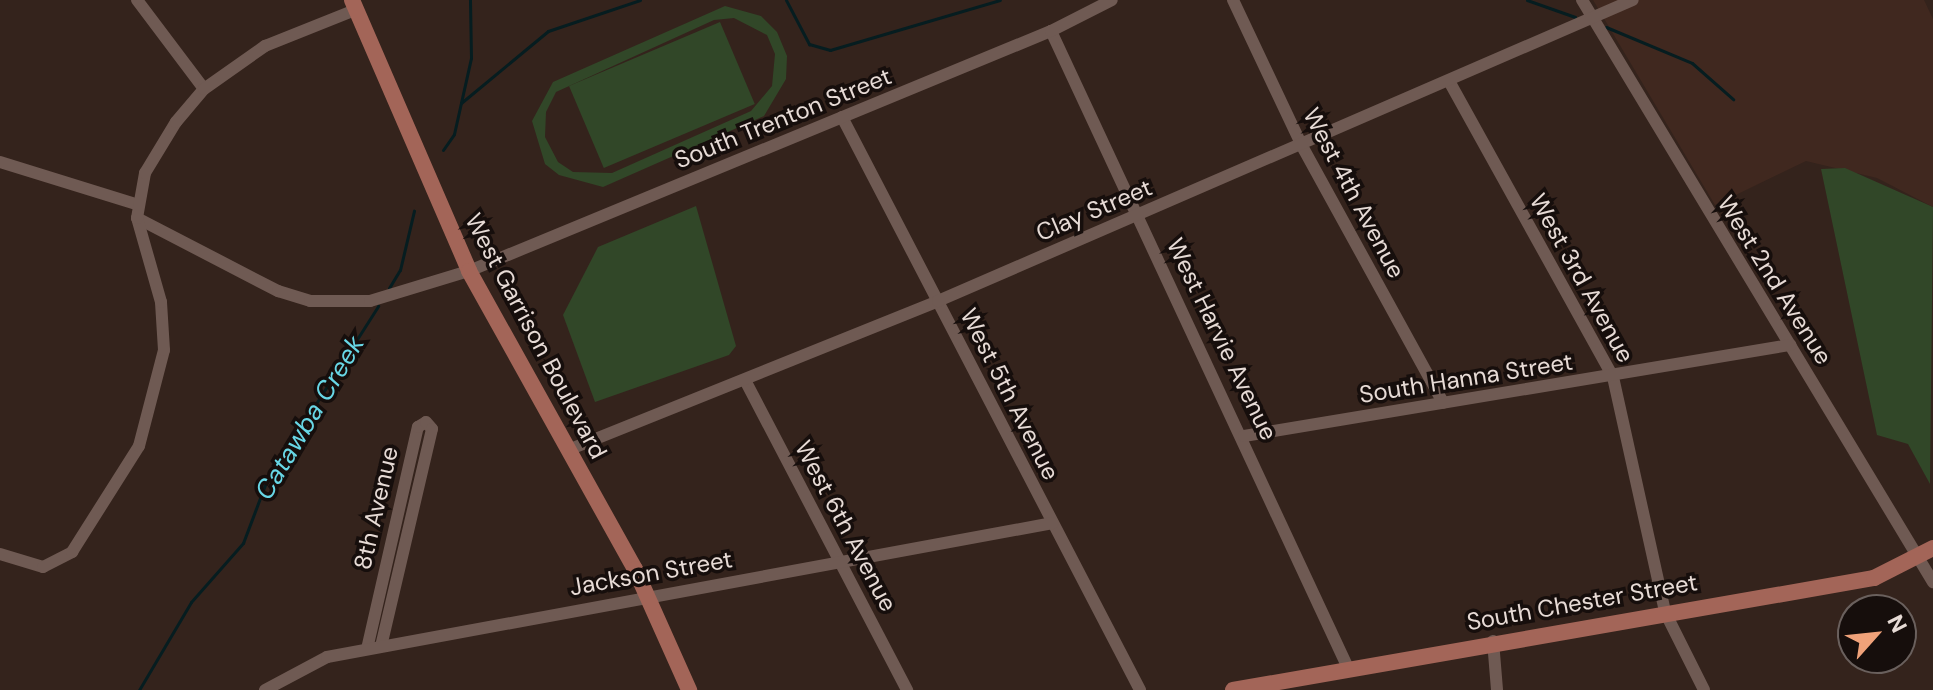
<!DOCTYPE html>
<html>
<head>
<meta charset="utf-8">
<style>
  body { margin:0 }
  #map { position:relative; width:1933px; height:690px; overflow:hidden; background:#34231c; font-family:"DM Sans",sans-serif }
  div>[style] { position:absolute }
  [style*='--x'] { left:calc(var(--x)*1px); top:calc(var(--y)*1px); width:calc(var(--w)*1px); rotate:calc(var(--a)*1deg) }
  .built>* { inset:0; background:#40281f }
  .green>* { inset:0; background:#314728; transform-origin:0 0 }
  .stream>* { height:3px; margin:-1.5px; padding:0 1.5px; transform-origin:1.5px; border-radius:1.5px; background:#061d20 }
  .minor>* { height:12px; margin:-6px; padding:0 6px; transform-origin:6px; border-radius:6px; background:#6f5a53 }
  .major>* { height:16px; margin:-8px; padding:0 8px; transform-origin:8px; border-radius:8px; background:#a36558 }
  span { translate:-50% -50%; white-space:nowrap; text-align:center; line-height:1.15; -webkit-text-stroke:7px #160e0c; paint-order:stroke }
  .street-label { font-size:24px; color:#e7dbd6 }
  .water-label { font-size:26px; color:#68d7e6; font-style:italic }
  .north { position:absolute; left:1837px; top:594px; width:80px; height:80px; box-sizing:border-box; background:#160e0c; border:2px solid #6a605d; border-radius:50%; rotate:63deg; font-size:22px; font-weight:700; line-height:32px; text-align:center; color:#e7dbd6 }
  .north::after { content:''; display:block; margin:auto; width:28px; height:36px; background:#f0a27a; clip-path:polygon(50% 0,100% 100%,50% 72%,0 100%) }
</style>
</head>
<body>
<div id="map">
  <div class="built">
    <div style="clip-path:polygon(1593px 0,1924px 0,1933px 19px,1933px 207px,1877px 178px,1806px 161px,1715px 205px)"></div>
  </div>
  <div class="green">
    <div style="clip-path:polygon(evenodd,725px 6px,761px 16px,777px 32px,787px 56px,786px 79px,764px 116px,603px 187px,559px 175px,545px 164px,532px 121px,553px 82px,725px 6px,734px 18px,767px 35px,775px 54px,772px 86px,751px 111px,612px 173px,573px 172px,558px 162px,545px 137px,546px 112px,556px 92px,714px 20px,734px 18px)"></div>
    <div style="left:720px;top:22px;width:89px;height:164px;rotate:67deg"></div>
    <div style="clip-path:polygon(1845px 168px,1933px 207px,1930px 484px,1908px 444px,1877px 435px,1821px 169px)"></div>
    <div style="clip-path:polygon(696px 206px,736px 346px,729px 355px,595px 402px,563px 315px,598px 247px)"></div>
  </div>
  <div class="stream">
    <div style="--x:786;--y:0;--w:50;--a:62.4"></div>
    <div style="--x:809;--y:44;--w:22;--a:16"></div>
    <div style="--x:830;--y:50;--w:177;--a:-16.4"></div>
    <div style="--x:1527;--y:0;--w:51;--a:19.5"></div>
    <div style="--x:1606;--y:27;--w:93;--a:22.7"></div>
    <div style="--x:1692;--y:63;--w:55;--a:41.3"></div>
    <div style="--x:461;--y:103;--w:113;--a:-39.6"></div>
    <div style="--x:548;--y:31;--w:97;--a:-18.6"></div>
    <div style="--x:443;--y:150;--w:19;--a:-55"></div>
    <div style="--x:454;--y:134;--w:78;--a:-77.4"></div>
    <div style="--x:471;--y:58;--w:58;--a:-91"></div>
    <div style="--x:389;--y:288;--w:21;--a:-59"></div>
    <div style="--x:400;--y:270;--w:61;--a:-76.7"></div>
    <div style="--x:139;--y:690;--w:102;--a:-59.4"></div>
    <div style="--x:191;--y:602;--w:79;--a:-48.6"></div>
    <div style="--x:243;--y:543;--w:65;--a:-69.3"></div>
    <div style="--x:266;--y:482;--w:209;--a:-57.5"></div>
  </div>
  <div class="minor">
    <div style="--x:137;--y:0;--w:111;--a:53"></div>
    <div style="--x:1233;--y:0;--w:161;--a:64.7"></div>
    <div style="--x:1302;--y:146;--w:293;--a:61.2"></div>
    <div style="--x:1582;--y:0;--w:680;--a:58.91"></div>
    <div style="--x:1051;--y:31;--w:703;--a:65"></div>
    <div style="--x:1449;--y:81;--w:338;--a:61"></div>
    <div style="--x:1613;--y:377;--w:241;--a:77.5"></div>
    <div style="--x:1665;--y:612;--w:87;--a:63.4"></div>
    <div style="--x:842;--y:117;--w:646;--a:62.52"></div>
    <div style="--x:0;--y:162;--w:145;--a:17.2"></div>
    <div style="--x:137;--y:218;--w:159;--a:27.4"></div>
    <div style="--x:278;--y:291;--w:34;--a:17"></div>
    <div style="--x:310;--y:301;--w:60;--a:0"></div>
    <div style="--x:370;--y:301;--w:103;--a:-16.9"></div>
    <div style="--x:469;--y:271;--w:630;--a:-22.41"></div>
    <div style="--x:1051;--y:31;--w:68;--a:-26.9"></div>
    <div style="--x:746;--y:382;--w:348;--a:62.4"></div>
    <div style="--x:1244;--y:436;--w:554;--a:-9.46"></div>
    <div style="--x:568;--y:450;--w:399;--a:-21.9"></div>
    <div style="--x:938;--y:301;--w:757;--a:-23.42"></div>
    <div style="--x:0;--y:554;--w:45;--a:16.8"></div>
    <div style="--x:43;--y:567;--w:33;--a:-27"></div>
    <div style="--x:72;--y:552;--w:125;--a:-57.7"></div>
    <div style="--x:139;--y:446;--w:99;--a:-75.4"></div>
    <div style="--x:164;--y:350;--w:48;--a:-93.6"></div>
    <div style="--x:161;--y:302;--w:87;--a:-105.9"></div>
    <div style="--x:137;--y:218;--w:46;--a:-79.9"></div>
    <div style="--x:145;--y:173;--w:60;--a:-58.7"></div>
    <div style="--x:176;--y:122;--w:43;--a:-49.7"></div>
    <div style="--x:204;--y:89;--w:75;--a:-35.2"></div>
    <div style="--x:265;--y:46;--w:97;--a:-21.8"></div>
    <div style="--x:1493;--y:641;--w:49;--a:85.3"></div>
    <div style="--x:367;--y:649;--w:228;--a:-77.1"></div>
    <div style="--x:418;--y:427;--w:9;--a:-32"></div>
    <div style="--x:426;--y:422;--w:9;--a:49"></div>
    <div style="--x:432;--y:429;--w:223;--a:103.2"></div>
    <div style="--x:265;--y:690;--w:70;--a:-28"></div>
    <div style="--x:327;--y:657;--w:738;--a:-10.46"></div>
  </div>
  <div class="major">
    <div style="--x:352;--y:0;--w:295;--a:66.6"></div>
    <div style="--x:469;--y:271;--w:341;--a:60.9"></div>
    <div style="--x:635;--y:569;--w:133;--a:65.9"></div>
    <div style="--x:1233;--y:690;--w:651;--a:-9.91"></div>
    <div style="--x:1874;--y:578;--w:66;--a:-27"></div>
  </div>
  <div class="street-label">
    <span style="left:783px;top:118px;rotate:-22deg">South Trenton Street</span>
    <span style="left:1354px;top:193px;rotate:62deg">West 4th Avenue</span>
    <span style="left:1094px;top:210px;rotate:-23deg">Clay Street</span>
    <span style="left:1582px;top:278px;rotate:61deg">West 3rd Avenue</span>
    <span style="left:1775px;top:280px;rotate:58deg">West 2nd Avenue</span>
    <span style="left:536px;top:336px;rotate:62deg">West Garrison Boulevard</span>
    <span style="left:1222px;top:339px;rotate:64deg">West Harvie Avenue</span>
    <span style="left:1466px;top:378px;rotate:-9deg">South Hanna Street</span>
    <span style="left:1010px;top:394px;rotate:63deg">West 5th Avenue</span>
    <span style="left:376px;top:508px;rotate:-77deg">8th Avenue</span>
    <span style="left:846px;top:526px;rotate:62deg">West 6th Avenue</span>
    <span style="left:651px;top:573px;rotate:-10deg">Jackson Street</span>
    <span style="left:1582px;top:602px;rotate:-10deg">South Chester Street</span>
  </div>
  <div class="water-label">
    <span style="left:310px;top:418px;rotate:-59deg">Catawba Creek</span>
  </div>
  <div class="north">N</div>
</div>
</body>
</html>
